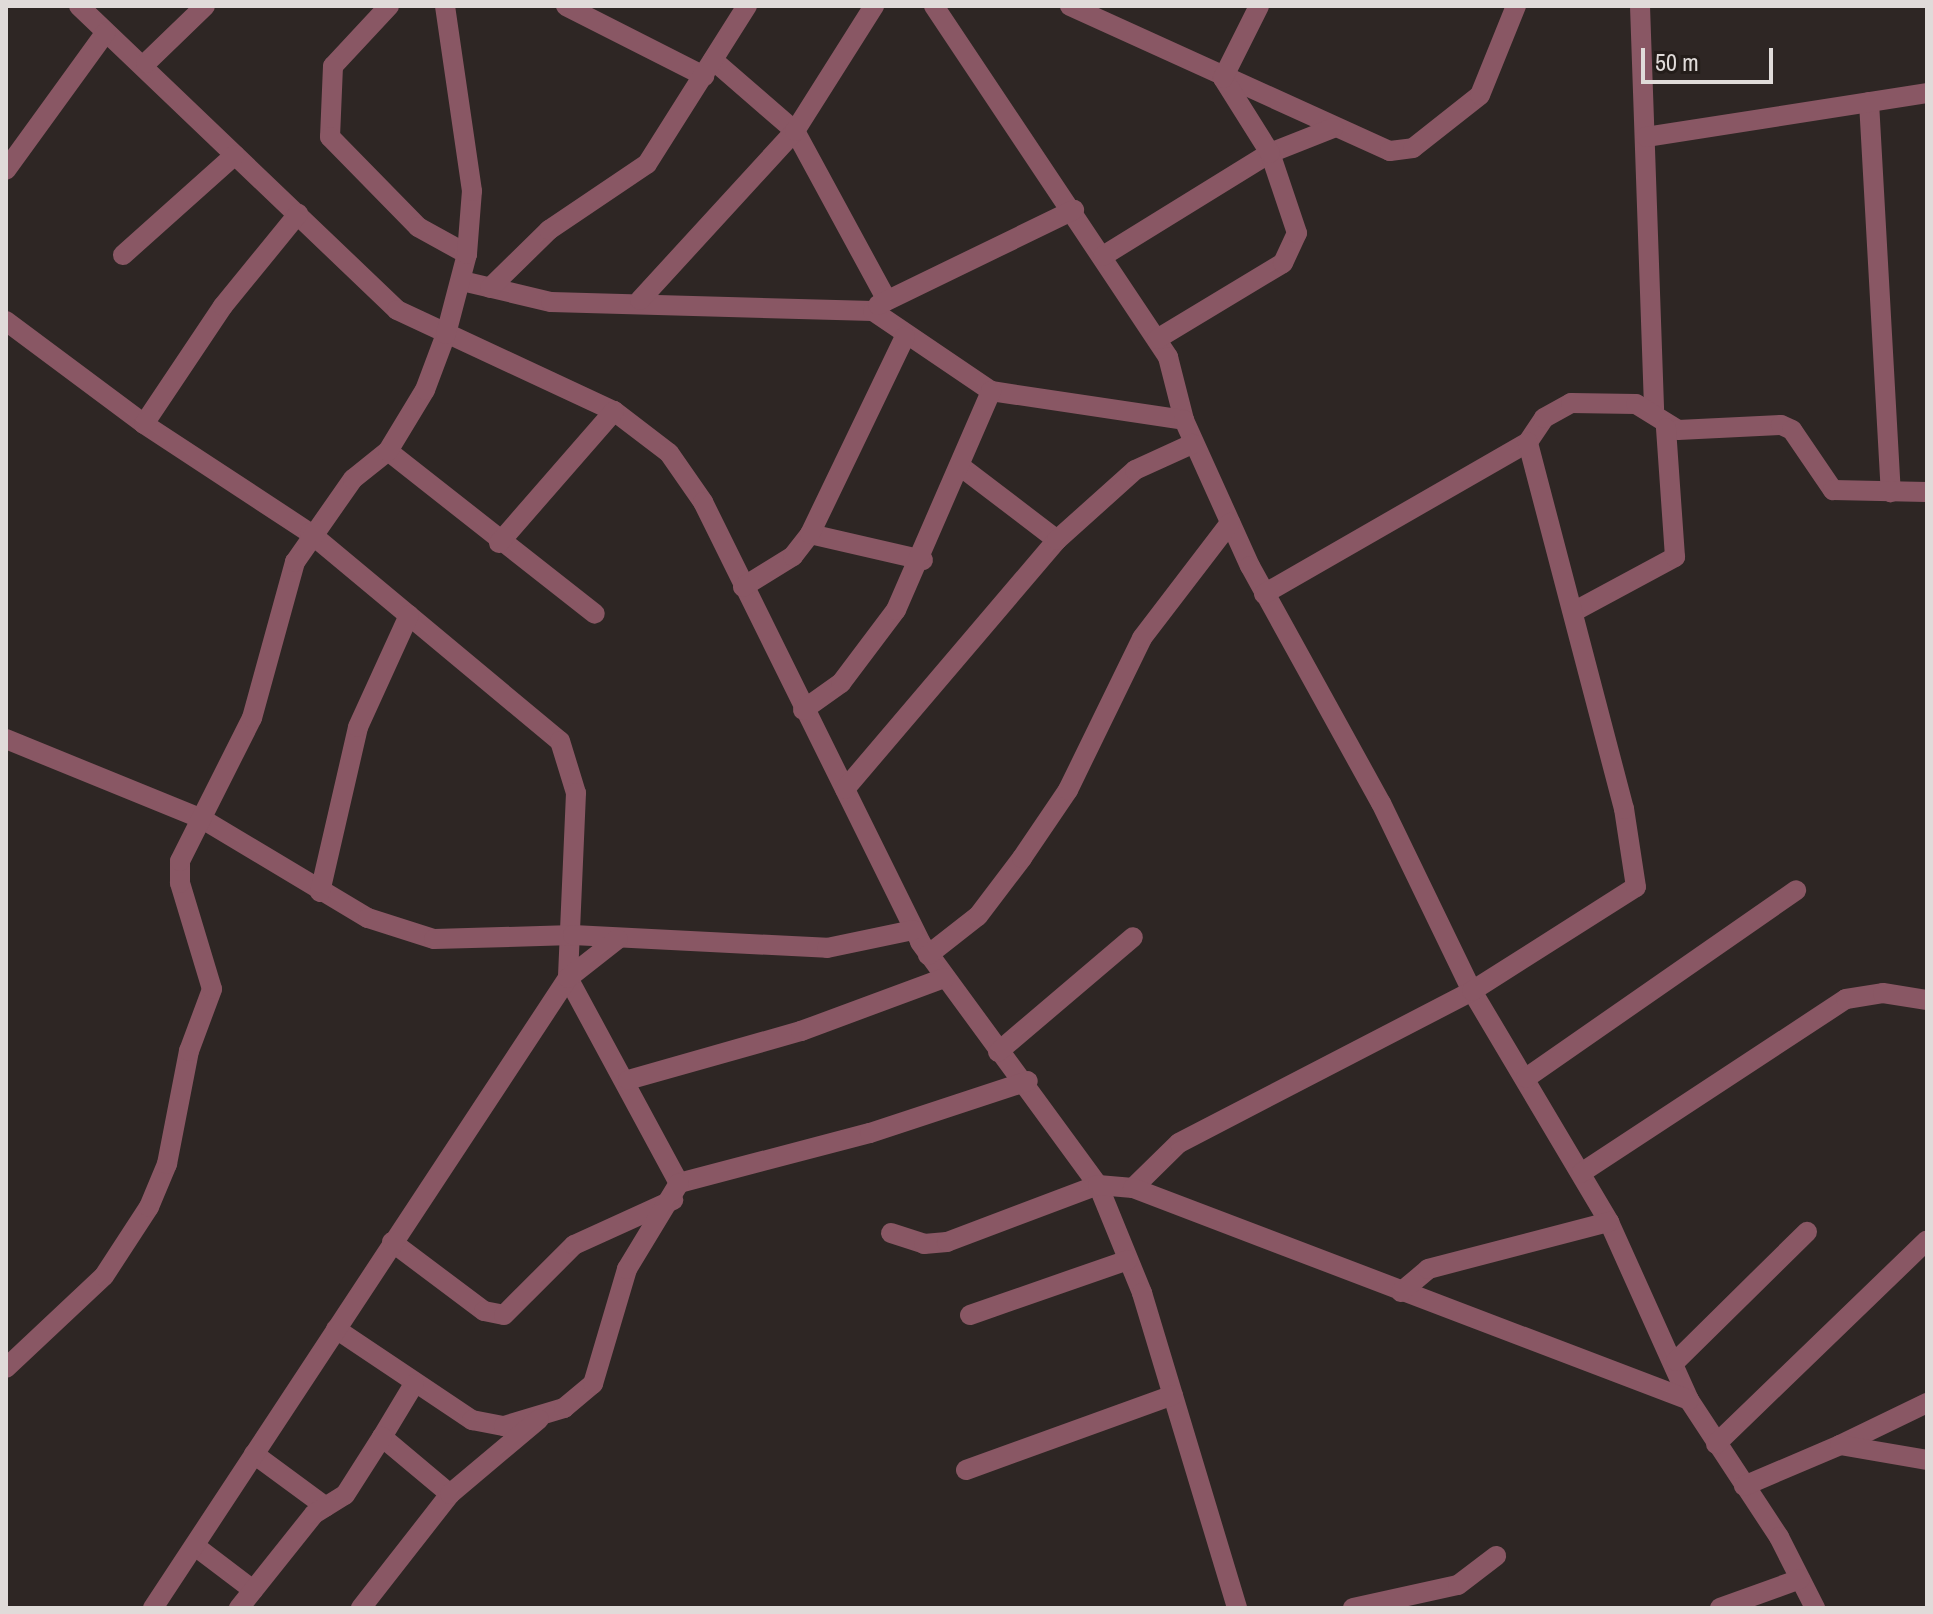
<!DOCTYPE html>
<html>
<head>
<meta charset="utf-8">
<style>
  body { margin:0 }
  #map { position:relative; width:1933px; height:1614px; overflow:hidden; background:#2e2624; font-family:"Archivo Narrow",sans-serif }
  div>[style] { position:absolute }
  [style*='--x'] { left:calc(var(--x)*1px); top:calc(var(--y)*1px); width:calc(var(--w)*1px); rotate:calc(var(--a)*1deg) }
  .minor>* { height:20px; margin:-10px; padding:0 10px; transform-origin:10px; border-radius:10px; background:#895764 }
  span { translate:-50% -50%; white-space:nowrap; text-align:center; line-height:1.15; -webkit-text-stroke:8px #241d1a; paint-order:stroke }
  .frame { position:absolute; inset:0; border:8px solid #e0dbd9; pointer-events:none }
  .scale { position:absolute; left:1641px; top:48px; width:132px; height:36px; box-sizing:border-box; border:4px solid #e0dbd9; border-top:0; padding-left:10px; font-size:24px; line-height:28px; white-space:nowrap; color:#e0dbd9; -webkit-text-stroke:6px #241d1a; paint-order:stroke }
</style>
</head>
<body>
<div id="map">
  <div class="minor">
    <div style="--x:79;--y:6;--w:440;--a:43.7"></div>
    <div style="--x:397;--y:310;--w:239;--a:25"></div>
    <div style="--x:614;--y:411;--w:69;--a:37.4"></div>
    <div style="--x:669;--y:453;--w:60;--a:55.2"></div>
    <div style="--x:703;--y:502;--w:491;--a:63.7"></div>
    <div style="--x:920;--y:942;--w:301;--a:53.8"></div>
    <div style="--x:1098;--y:1185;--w:117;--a:67.8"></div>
    <div style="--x:1142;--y:1293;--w:329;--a:73.2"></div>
    <div style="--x:389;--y:6;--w:82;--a:133"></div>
    <div style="--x:333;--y:66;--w:71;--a:92.4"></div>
    <div style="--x:330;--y:137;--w:126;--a:45.6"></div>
    <div style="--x:418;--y:227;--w:56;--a:28.9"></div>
    <div style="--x:566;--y:6;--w:155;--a:26.9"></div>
    <div style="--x:934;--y:6;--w:422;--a:56.3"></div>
    <div style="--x:1168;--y:357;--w:65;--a:75.7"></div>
    <div style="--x:1070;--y:6;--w:351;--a:24.4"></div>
    <div style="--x:1390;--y:151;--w:23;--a:-7"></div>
    <div style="--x:1413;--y:148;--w:85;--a:-38.3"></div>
    <div style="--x:1480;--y:95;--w:96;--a:-68"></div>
    <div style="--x:1640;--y:6;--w:403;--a:88"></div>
    <div style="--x:713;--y:60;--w:108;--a:40.9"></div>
    <div style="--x:795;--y:131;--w:189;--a:61.5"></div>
    <div style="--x:146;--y:63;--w:82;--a:-44"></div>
    <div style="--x:1869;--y:102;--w:391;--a:86.8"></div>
    <div style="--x:1646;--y:137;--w:284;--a:-8.9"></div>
    <div style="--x:6;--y:170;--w:170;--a:-54.1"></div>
    <div style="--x:123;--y:255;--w:150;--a:-41.8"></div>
    <div style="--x:1103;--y:256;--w:196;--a:-31.7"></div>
    <div style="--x:1270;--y:153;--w:68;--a:-21.6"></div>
    <div style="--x:462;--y:281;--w:91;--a:13.3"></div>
    <div style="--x:551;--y:302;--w:322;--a:1.6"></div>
    <div style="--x:873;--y:311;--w:143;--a:34.1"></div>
    <div style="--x:991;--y:391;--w:195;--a:8.5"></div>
    <div style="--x:1184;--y:420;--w:160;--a:65.7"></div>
    <div style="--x:1250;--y:566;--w:271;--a:61.1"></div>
    <div style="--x:1381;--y:803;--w:209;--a:64.2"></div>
    <div style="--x:1472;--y:991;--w:269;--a:59.3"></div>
    <div style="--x:1609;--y:1222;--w:195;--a:65.8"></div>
    <div style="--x:1689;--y:1400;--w:164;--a:56.7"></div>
    <div style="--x:1779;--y:1537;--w:80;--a:63.1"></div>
    <div style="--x:490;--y:288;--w:83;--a:-44.5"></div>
    <div style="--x:549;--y:230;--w:118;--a:-34"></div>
    <div style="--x:647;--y:164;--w:187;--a:-57.7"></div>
    <div style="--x:640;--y:300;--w:229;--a:-47.5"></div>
    <div style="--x:795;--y:131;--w:148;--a:-57.7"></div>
    <div style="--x:878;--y:305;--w:218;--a:-25.9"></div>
    <div style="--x:6;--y:321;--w:172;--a:36.7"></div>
    <div style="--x:144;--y:424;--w:199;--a:33.3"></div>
    <div style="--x:310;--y:533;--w:325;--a:39.8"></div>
    <div style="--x:560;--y:741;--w:54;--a:72.9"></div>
    <div style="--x:576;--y:793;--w:185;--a:92.5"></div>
    <div style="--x:568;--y:978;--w:233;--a:61.6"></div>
    <div style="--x:679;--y:1183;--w:197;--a:-14.7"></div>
    <div style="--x:870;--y:1133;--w:166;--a:-18.2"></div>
    <div style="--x:1157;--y:339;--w:147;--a:-31.1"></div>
    <div style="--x:1283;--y:263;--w:33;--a:-65"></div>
    <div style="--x:1297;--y:233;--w:84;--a:-108.6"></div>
    <div style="--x:1270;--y:153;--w:89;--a:-122.1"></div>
    <div style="--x:1223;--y:78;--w:80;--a:-63.4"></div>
    <div style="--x:144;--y:424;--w:142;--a:-56.2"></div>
    <div style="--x:223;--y:306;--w:119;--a:-50.8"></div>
    <div style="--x:388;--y:451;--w:263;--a:38.2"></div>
    <div style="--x:960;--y:466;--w:122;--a:37.3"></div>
    <div style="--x:810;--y:534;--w:116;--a:13"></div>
    <div style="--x:499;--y:543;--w:175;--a:-48.9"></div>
    <div style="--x:743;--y:587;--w:59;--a:-31.8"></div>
    <div style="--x:793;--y:556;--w:28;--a:-52"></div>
    <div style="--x:810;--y:534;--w:219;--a:-64.3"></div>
    <div style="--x:1264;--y:594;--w:305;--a:-29.9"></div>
    <div style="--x:1528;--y:442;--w:29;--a:-56"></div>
    <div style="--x:1544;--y:418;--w:31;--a:-29"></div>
    <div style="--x:1571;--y:403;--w:65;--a:0.9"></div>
    <div style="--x:1636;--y:404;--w:49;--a:31.8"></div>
    <div style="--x:1678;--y:430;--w:103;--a:-2.8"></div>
    <div style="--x:1781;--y:425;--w:12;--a:24"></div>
    <div style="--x:1792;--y:430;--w:73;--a:55.7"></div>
    <div style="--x:1833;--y:490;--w:94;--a:1.2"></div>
    <div style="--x:1573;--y:612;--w:116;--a:-28.3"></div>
    <div style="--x:1675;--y:557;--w:129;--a:-94"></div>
    <div style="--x:803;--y:710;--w:47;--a:-35.4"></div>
    <div style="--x:841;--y:683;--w:91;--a:-53"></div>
    <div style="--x:896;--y:610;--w:239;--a:-66.5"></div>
    <div style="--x:6;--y:739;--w:214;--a:22.2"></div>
    <div style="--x:204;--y:820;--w:191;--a:30.9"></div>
    <div style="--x:368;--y:918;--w:69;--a:17.7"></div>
    <div style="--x:434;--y:939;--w:139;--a:-1.6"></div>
    <div style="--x:573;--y:935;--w:254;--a:2.9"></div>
    <div style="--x:827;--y:948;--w:88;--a:-11.8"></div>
    <div style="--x:845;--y:789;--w:327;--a:-49.6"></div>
    <div style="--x:1057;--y:540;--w:105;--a:-41.9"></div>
    <div style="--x:1135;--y:470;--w:63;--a:-24.5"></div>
    <div style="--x:320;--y:892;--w:169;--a:-77"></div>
    <div style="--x:358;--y:727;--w:123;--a:-65.5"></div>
    <div style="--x:928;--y:955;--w:63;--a:-38"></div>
    <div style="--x:978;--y:916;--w:73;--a:-52.8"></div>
    <div style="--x:1022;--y:858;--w:82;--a:-55.9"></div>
    <div style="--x:1068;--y:790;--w:169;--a:-64"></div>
    <div style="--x:1142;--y:638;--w:145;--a:-52.6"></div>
    <div style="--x:998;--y:1052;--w:177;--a:-40.4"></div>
    <div style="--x:1526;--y:1078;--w:329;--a:-34.8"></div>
    <div style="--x:628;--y:1080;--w:180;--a:-15.8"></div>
    <div style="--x:801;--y:1031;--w:153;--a:-20.3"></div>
    <div style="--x:1581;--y:1173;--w:317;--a:-33.3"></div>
    <div style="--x:1846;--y:999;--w:37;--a:-9"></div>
    <div style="--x:1883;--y:993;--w:45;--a:9"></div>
    <div style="--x:1133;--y:1188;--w:64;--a:-44.4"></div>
    <div style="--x:1179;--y:1143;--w:330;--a:-27.4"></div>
    <div style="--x:1472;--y:991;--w:194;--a:-32.4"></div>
    <div style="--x:1636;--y:887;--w:79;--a:-98.7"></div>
    <div style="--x:1624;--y:809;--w:379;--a:-104.7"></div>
    <div style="--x:891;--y:1233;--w:35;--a:18"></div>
    <div style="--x:924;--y:1244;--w:23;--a:-5"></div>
    <div style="--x:947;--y:1242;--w:161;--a:-20.7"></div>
    <div style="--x:1098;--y:1185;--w:35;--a:5"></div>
    <div style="--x:1133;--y:1188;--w:595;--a:20.87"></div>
    <div style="--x:392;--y:1242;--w:115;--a:36.9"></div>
    <div style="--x:484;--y:1311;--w:20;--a:11"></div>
    <div style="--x:504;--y:1315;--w:99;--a:-45"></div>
    <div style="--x:574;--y:1245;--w:109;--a:-24.4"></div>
    <div style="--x:1401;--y:1292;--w:35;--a:-40"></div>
    <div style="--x:1428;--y:1269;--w:187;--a:-14.6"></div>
    <div style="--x:970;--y:1315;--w:167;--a:-19.2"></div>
    <div style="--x:336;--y:1329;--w:164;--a:33.8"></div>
    <div style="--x:472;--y:1420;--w:33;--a:11"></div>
    <div style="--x:504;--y:1426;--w:63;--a:-16.7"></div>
    <div style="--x:564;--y:1408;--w:38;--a:-40"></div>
    <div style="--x:593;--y:1384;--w:120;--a:-73.5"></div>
    <div style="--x:627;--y:1269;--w:100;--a:-58.8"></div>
    <div style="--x:1676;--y:1361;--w:184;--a:-44.6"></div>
    <div style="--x:6;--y:1368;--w:134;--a:-43.2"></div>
    <div style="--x:104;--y:1276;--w:82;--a:-56.9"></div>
    <div style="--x:149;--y:1207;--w:47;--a:-67.3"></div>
    <div style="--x:167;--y:1164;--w:115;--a:-79"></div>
    <div style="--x:189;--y:1051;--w:66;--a:-69.6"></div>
    <div style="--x:212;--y:989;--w:111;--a:-106.8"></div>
    <div style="--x:180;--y:883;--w:22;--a:-90"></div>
    <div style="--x:180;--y:861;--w:160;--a:-63.3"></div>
    <div style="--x:252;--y:718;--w:162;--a:-74.6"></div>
    <div style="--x:295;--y:562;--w:101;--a:-55.1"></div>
    <div style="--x:353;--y:479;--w:45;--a:-38.7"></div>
    <div style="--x:388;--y:451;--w:71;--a:-58.8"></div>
    <div style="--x:425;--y:390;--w:60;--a:-69.4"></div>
    <div style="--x:446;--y:334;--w:83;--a:-75.3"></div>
    <div style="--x:467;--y:254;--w:63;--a:-85.5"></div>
    <div style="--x:472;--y:191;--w:187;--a:-98.3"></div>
    <div style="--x:414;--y:1384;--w:62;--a:121.1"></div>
    <div style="--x:382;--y:1437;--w:89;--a:40"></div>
    <div style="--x:1716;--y:1444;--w:293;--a:-44"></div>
    <div style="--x:1840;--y:1445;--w:97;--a:-25.8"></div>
    <div style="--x:254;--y:1454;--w:89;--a:36.4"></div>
    <div style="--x:966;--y:1470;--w:220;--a:-19.9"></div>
    <div style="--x:1744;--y:1486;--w:104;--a:-23.1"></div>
    <div style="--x:1840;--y:1445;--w:88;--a:9.8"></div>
    <div style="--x:195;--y:1546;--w:73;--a:37.2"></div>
    <div style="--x:153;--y:1608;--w:754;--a:-56.63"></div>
    <div style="--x:568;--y:978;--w:63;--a:-38"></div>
    <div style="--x:239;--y:1608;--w:120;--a:-51.4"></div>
    <div style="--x:314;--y:1514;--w:36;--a:-32"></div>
    <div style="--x:345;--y:1495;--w:69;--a:-57.5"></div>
    <div style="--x:361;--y:1608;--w:145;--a:-52"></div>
    <div style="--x:450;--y:1494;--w:116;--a:-40.1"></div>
    <div style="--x:1353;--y:1608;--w:107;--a:-12.4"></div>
    <div style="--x:1458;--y:1585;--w:48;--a:-37.3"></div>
    <div style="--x:1720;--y:1608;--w:85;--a:-19.9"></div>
  </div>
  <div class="frame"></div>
  <div class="scale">50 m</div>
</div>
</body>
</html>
